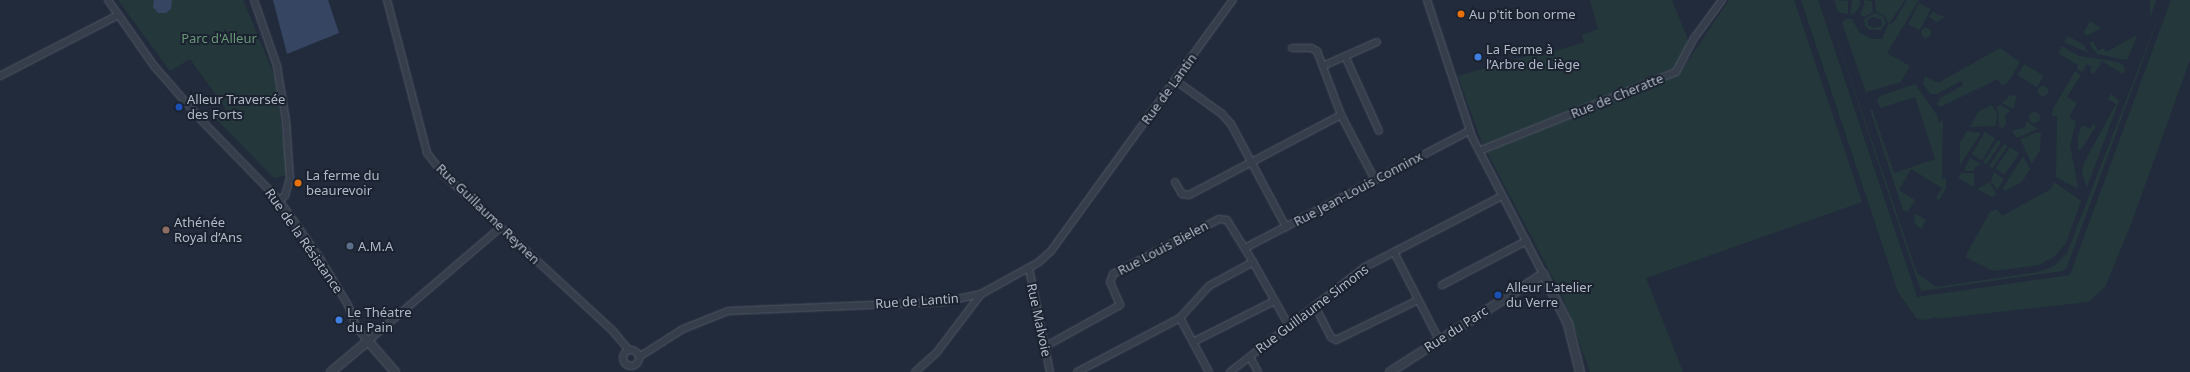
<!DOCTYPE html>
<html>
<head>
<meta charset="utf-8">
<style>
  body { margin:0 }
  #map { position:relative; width:2190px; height:372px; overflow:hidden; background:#222b3b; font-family:"Noto Sans",sans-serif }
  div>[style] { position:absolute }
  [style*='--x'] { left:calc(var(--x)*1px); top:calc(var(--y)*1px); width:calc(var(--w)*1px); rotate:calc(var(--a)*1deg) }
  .green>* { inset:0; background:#24383c; transform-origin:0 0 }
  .round { border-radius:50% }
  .water>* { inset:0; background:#354562 }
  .roads { filter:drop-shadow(0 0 1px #515866) drop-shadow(0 0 1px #515866) }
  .minor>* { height:6px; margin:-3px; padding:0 3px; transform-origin:3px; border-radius:3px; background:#363d4b }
  .minor>.ring { margin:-3px; padding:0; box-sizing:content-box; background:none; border:6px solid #363d4b; border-radius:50% }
  .tertiary>* { height:8px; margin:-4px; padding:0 4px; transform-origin:4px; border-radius:4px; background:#363d4b }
  .dots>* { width:11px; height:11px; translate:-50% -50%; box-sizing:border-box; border:2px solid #1b2230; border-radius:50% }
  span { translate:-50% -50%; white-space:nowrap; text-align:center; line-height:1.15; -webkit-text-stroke:4px #1b2230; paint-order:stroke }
  .poi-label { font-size:13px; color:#b1b8c7 }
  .left { translate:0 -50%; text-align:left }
  .park-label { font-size:13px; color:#689876 }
  .street-label { font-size:13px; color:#b1b8c7 }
</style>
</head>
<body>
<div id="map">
  <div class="green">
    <div style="clip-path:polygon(118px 0,243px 0,275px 77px,288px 175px,274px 178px,216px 119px,226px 109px,190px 59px,170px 71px)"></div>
    <div style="clip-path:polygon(1590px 0,1672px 0,1688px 40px,1678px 66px,1483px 146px,1458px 76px,1534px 54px,1536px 57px,1584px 42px,1582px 35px,1598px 29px)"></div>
    <div style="clip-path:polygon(1729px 0,1794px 0,1862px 202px,1646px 278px,1683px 372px,1590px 372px,1563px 297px,1487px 152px,1679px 74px)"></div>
    <div style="clip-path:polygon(1801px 0,1818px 0,1917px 297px,2070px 275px,2171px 0,2190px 0,2190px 60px,2131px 224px,2105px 287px,2088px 302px,1936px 319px,1936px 317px,1924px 320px,1917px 319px,1898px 292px)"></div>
    <div style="clip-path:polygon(1824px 0,1917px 273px,1936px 287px,2038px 272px,2054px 266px,2067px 253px,2165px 0,2067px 267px,2063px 271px,1921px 291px)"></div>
    <div style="clip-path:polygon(1834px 0,1848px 1px,1848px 14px,1838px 12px)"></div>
    <div style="clip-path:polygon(1852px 0,1860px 0,1860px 5px,1856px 12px,1850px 15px)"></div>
    <div style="clip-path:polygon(1864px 0,1872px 1px,1873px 12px,1864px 17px,1860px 14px,1864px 6px)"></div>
    <div style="clip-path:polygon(1875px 0,1905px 0,1889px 24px,1884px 15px,1876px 12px)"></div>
    <div style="clip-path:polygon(1907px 0,1919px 0,1887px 53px,1910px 66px,1901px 82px,1866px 92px,1842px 23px,1845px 19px,1852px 19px,1859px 32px,1872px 39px,1882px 39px,1888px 25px,1894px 22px)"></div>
    <div style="clip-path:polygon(2150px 0,2156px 0,2150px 19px)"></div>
    <div style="left:1919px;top:3px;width:13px;height:24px;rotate:27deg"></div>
    <div style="clip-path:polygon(1934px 11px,1936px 14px,1945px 17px,1937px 22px,1929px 17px)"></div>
    <div style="clip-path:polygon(evenodd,1875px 13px,1883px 16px,1886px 23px,1881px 30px,1870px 30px,1865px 26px,1864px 19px,1875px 13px,1874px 17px,1882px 20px,1881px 26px,1874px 28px,1868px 25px,1868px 19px,1874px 17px)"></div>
    <div style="clip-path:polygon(2090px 21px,2101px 28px,2086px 36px,2084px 32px)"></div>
    <div class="round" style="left:1921px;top:28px;width:10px;height:10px"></div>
    <div style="clip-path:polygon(2068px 36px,2084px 45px,2088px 53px,2064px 42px)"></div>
    <div style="clip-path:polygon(2135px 36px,2137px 37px,2127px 60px,2097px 54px,2089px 43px,2093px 41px,2098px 51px,2103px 48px,2106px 52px)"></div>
    <div style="clip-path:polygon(2062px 46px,2079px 56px,2118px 62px,2124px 66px,2125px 71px,2123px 74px,2102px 61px,2094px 74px,2090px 72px,2092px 67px,2087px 64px,2082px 72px,2077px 69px,2078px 65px,2058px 53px)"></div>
    <div style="clip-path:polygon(2000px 48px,2020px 62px,2008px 82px,2002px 86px,1998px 79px,1940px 107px,1937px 104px,1940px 98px,1963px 85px,1961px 81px,1937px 94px,1930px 94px,1923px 83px,1925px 76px,1938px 83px)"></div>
    <div style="left:2024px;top:64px;width:23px;height:13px;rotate:31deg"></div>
    <div style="clip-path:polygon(2075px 71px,2081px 75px,2067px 97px,2077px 103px,2069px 117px,2076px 121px,2070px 146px,2078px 186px,2076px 188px,2056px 177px,2057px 116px,2052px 116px,2053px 109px)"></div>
    <div style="clip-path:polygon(1915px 84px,1938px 117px,1938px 123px,1943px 120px,1942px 179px,1946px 179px,1946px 188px,1939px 200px,1936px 198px,1942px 188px,1911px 169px,1899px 190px,1915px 200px,1908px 212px,1903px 210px,1870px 110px,1872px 109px,1894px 173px,1935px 159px,1915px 97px,1880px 108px,1877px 100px,1880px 96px)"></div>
    <div class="round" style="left:2038px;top:86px;width:10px;height:10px"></div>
    <div style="clip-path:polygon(2111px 94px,2119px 101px,2087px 187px,2082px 174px,2083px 165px,2116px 104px,2108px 99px)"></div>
    <div style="clip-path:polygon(2007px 95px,2017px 96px,2013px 109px,2002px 103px,2008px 98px)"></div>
    <div style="clip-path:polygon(1992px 105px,1997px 113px,1996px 126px,1970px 127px,1978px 112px)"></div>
    <div style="clip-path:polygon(2000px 105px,2011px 111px,2005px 115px,2006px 124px,2003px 128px,1999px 126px,1997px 106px)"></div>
    <div class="round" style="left:2028.5px;top:111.5px;width:11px;height:11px"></div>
    <div style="clip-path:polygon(2026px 121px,2038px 129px,2017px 138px,2012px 131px,2026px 127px)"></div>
    <div style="clip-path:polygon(2093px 124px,2096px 126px,2083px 147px,2078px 151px,2078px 136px,2082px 125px,2090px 129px)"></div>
    <div style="clip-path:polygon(1967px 131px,1981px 133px,1960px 165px,1960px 143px)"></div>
    <div style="left:1985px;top:132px;width:12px;height:26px;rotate:31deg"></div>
    <div style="clip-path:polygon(2038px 132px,2041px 133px,2040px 150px,2032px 164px,2020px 139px)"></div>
    <div style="left:1998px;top:140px;width:4px;height:27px;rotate:34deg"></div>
    <div style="left:2004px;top:144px;width:4px;height:27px;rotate:34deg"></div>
    <div style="left:2010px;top:147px;width:11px;height:26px;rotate:34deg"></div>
    <div style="clip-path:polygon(2023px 156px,2030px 169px,2022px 182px,2004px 191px,2003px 188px)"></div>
    <div style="clip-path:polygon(1970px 158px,1981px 164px,1974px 168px,1974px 171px,1964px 171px)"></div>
    <div style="clip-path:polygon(1994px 172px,2004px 179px,1997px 190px,1991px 181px)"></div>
    <div style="clip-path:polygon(1961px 173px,1974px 173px,1974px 187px,1958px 178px)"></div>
    <div style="clip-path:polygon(1990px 182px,1996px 194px,1993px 197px,1977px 189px)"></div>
    <div style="clip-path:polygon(2054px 182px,2081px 201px,2066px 243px,2055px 256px,2039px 265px,1993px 271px,1965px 257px,1990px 212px,1997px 209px,2002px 216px,2051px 189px)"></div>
    <div style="clip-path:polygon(1915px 213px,1926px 220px,1921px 229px,1914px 222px)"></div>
  </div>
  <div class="water">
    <div style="clip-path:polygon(154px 0,172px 0,171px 9px,166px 13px,158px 13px,153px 7px)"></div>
    <div style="clip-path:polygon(273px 0,328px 0,339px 33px,287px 54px)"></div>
  </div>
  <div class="roads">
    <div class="minor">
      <div style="--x:108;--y:0;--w:82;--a:55"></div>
      <div style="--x:155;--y:67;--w:74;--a:48.8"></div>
      <div style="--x:204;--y:123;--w:107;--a:45.8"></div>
      <div style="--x:279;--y:200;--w:70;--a:54.9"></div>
      <div style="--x:319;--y:257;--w:56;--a:58.9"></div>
      <div style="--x:348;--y:305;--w:25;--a:69"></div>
      <div style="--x:357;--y:328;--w:17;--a:50"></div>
      <div style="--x:368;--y:341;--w:174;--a:-40.6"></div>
      <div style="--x:254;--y:0;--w:70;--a:70.8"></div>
      <div style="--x:277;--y:66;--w:56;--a:80.7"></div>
      <div style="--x:286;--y:121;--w:57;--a:86"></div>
      <div style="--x:290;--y:178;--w:19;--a:106"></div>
      <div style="--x:285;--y:196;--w:7;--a:146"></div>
      <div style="--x:387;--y:0;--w:158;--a:75.3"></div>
      <div style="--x:427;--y:153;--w:28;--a:52"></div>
      <div style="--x:444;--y:175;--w:229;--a:42.7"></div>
      <div style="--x:612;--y:330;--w:26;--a:50"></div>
      <div style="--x:1427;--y:0;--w:144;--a:71.8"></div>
      <div style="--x:1472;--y:137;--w:154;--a:62.6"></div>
      <div style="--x:1292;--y:48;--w:19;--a:0"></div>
      <div style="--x:1311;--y:48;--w:7;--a:27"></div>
      <div style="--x:1317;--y:51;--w:68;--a:69.4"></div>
      <div style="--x:1341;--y:115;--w:73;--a:62.4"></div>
      <div style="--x:1345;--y:56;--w:82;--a:65.6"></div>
      <div style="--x:1323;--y:66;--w:59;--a:-24"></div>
      <div style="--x:0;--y:76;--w:133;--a:-27.3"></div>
      <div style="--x:1175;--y:80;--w:58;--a:35.9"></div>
      <div style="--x:1222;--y:114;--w:13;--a:48"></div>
      <div style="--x:1231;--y:124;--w:117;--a:61.9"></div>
      <div style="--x:1479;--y:151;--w:212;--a:-21.9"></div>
      <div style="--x:1676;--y:72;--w:40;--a:-62"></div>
      <div style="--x:1695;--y:37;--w:46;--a:-53.9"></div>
      <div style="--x:1175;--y:182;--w:14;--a:60"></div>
      <div style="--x:1182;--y:194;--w:7;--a:8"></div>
      <div style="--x:1189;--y:195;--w:172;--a:-27.8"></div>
      <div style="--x:1245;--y:248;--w:253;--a:-27.6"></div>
      <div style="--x:1394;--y:252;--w:99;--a:62.9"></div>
      <div style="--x:1253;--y:262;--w:73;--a:60.6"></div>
      <div style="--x:1029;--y:268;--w:106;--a:78.6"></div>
      <div style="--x:1442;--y:285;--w:95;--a:-27.6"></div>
      <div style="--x:1315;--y:306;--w:35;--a:63"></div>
      <div style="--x:1331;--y:337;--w:6;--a:31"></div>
      <div style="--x:1336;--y:340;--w:91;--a:-26"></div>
      <div style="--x:1180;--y:318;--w:61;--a:61.8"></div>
      <div style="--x:1193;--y:342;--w:91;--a:-26.8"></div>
      <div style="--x:1046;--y:346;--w:85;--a:-29"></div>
      <div style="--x:1120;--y:305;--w:25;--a:-113"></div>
      <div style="--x:1110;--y:282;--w:9;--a:-69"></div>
      <div style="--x:1113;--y:274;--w:119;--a:-27.4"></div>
      <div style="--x:1219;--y:219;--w:8;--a:7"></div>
      <div style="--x:1227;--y:220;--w:49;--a:58.2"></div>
      <div style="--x:1253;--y:262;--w:50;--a:151.4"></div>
      <div style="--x:1209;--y:286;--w:43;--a:132.2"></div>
      <div style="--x:1180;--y:318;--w:116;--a:152.3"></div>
      <div class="ring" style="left:623px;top:350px;width:10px;height:10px"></div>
      <div style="--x:639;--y:357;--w:52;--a:-32.5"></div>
      <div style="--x:683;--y:329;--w:48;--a:-21.8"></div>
      <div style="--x:728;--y:311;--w:215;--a:-2.4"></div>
      <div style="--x:943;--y:302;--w:39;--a:-12"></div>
      <div style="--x:981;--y:294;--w:66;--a:-28.9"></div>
      <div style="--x:1039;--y:262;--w:16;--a:-43"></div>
      <div style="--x:1051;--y:251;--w:310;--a:-54.1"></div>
      <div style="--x:1250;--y:357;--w:17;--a:62"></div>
      <div style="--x:915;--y:372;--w:30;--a:-42"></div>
      <div style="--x:937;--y:352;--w:73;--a:-52.8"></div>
      <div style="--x:1230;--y:372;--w:171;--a:-37.9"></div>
      <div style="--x:1365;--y:267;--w:154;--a:-27.4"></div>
    </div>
    <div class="tertiary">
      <div style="--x:331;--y:372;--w:48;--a:-40"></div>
      <div style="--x:368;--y:341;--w:41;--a:48.9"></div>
      <div style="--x:1390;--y:372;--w:182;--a:-32.6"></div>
      <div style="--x:1543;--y:274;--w:56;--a:63.4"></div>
      <div style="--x:1568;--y:324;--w:49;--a:76"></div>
    </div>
  </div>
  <div class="dots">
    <div style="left:1461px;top:14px;background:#e8710a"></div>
    <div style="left:1478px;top:57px;background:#3f7fe0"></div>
    <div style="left:179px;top:107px;background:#1a4fb4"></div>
    <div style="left:298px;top:183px;background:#e8710a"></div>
    <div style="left:166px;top:230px;background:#8d6e63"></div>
    <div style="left:350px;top:246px;background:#5c6f8a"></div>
    <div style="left:1498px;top:295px;background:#1a4fb4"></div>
    <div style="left:339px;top:320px;background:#3f7fe0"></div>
  </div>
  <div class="poi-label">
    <span class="left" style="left:1469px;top:14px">Au p'tit bon orme</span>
    <span class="left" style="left:1486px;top:57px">La Ferme à<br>l’Arbre de Liège</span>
    <span class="left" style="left:187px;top:107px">Alleur Traversée<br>des Forts</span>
    <span class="left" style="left:306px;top:183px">La ferme du<br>beaurevoir</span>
    <span class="left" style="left:174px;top:230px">Athénée<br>Royal d’Ans</span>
    <span class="left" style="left:358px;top:246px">A.M.A</span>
    <span class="left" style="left:1506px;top:295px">Alleur L'atelier<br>du Verre</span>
    <span class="left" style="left:347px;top:320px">Le Théatre<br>du Pain</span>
  </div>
  <div class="park-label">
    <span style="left:219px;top:38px">Parc d'Alleur</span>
  </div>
  <div class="street-label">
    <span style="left:1169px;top:89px;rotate:-54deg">Rue de Lantin</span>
    <span style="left:1617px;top:96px;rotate:-22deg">Rue de Cheratte</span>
    <span style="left:1358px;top:189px;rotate:-28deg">Rue Jean-Louis Conninx</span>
    <span style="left:488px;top:214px;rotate:44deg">Rue Guillaume Reynen</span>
    <span style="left:304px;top:241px;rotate:55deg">Rue de la Résistance</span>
    <span style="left:1163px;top:248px;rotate:-28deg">Rue Louis Bielen</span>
    <span style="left:917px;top:301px;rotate:-4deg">Rue de Lantin</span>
    <span style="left:1312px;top:309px;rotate:-37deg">Rue Guillaume Simons</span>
    <span style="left:1039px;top:320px;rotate:78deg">Rue Malvoie</span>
    <span style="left:1456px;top:329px;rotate:-33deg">Rue du Parc</span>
  </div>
</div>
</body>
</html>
